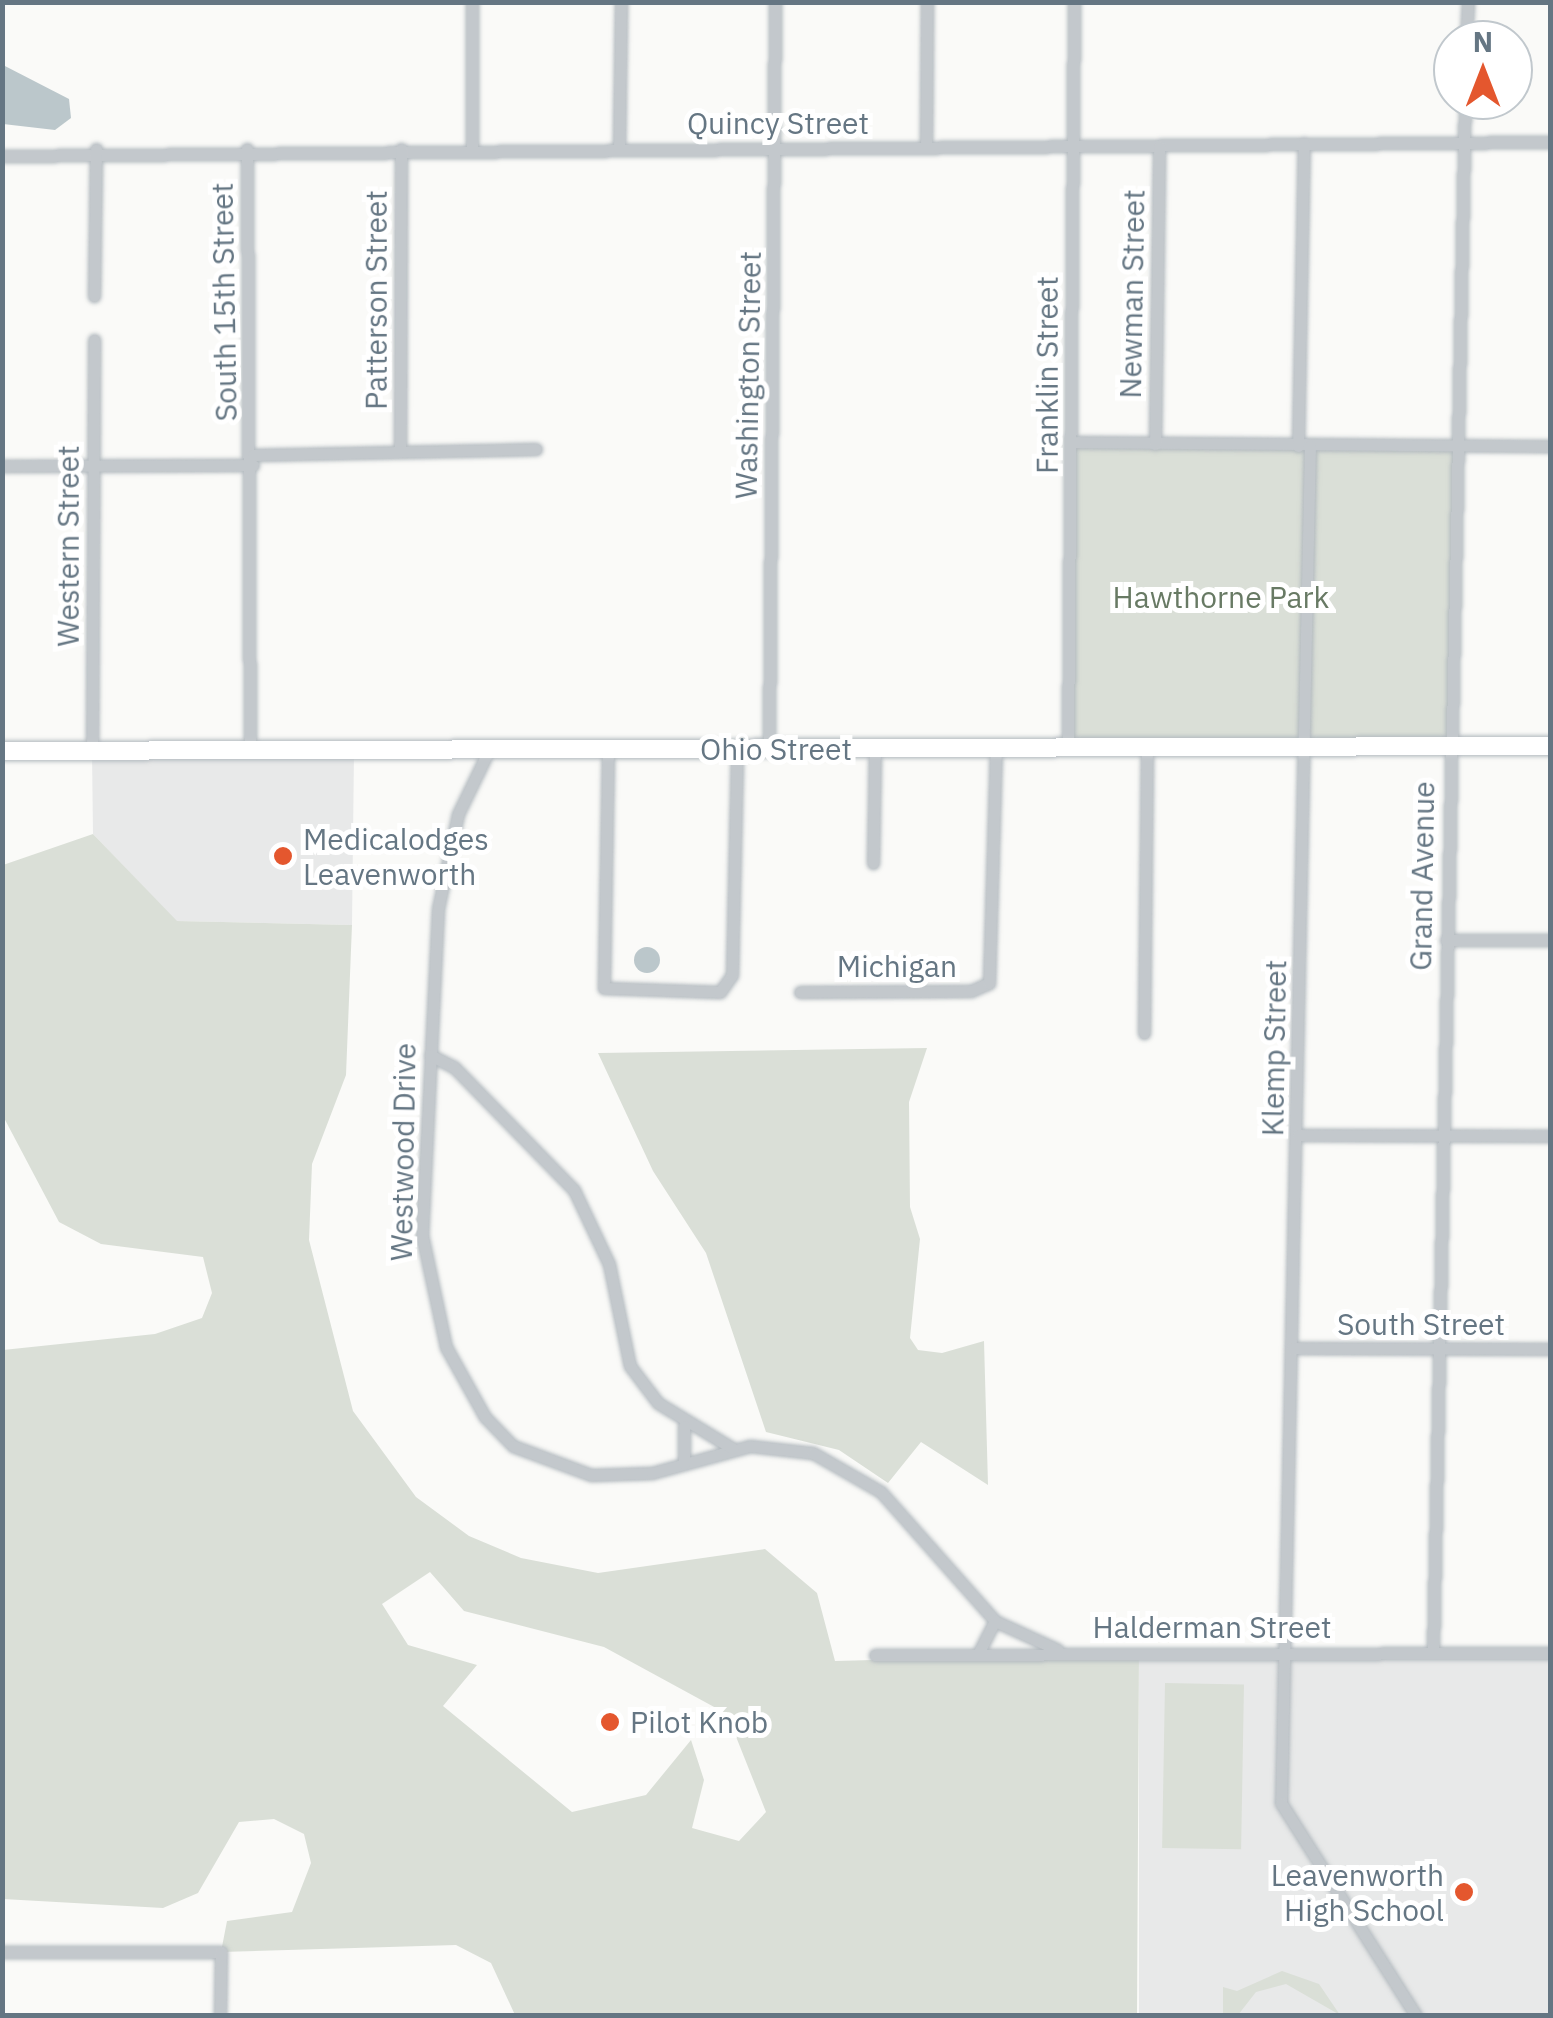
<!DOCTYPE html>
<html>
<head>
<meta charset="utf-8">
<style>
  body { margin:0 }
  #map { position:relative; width:1553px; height:2018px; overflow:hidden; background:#fafaf8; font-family:"IBM Plex Sans",sans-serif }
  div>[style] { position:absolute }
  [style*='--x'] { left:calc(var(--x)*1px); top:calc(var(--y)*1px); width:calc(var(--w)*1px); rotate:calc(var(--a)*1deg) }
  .built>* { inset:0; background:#e8e9e9; transform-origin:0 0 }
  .green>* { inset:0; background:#dadfd7; transform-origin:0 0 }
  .water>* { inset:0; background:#bbc7cb }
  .round { border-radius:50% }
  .roads { filter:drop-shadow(0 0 2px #b3babf) drop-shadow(0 0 2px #b3babf) }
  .street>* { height:11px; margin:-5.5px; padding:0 5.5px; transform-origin:5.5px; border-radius:5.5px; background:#c3c8cc }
  .secondary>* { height:18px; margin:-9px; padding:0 9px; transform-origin:9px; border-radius:9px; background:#fff }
  .dots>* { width:28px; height:28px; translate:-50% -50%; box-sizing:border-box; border:5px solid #fff; border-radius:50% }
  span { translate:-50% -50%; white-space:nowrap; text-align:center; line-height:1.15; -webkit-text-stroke:10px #fff; paint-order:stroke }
  .street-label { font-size:30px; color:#657683 }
  .park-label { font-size:30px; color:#687a64 }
  .poi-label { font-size:30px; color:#657683 }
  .left { translate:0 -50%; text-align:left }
  .right { translate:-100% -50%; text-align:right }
  .frame { position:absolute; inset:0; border:5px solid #657683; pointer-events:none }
  .north { position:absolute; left:1433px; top:20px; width:100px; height:100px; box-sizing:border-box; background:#fff; border:2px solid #c1c8cd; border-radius:50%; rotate:0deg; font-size:28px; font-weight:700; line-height:40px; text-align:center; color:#657683 }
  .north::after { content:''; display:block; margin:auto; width:35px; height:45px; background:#e4572e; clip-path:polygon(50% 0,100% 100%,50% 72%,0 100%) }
</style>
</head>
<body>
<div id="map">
  <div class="built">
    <div style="clip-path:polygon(354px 752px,352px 925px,176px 921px,93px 834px,92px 753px)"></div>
    <div style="left:1139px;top:1653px;width:411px;height:363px"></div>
  </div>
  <div class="green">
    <div style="left:1071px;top:442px;width:385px;height:306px;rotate:1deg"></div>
    <div style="clip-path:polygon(evenodd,93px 834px,177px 921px,352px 925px,346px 1075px,312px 1164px,309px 1240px,353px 1411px,416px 1497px,469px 1536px,521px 1558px,598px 1573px,765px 1549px,817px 1593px,835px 1661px,1139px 1653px,1137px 2015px,515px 2015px,491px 1963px,456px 1945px,221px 1952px,227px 1921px,292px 1912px,311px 1863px,304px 1834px,274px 1819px,239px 1822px,198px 1893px,163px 1908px,3px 1899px,3px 1350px,155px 1334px,202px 1318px,212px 1293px,203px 1257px,101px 1244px,59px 1222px,3px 1116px,3px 865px,93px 834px,430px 1572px,464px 1611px,604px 1647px,727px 1714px,766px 1812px,739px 1841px,692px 1828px,704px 1780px,691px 1740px,646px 1795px,572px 1812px,443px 1706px,477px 1665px,408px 1645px,382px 1604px,430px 1572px)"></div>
    <div style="clip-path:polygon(927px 1048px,909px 1102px,910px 1207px,920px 1239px,910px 1338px,918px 1350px,942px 1353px,984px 1341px,988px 1485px,921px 1442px,888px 1483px,839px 1450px,766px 1432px,706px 1253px,653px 1171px,598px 1053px)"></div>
    <div style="left:1165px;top:1683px;width:79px;height:165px;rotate:1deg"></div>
    <div style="clip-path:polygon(1282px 1971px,1319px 1984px,1340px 2015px,1286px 1984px,1256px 1992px,1238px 2015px,1223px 2015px,1223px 1987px,1237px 1991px)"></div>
  </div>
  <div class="water">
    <div style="clip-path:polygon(3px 65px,69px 99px,71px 118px,55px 130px,3px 124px)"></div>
    <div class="round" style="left:634px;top:947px;width:26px;height:26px"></div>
  </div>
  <div class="roads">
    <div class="street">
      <div style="--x:1466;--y:40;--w:38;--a:-87"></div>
      <div style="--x:926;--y:147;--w:145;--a:-89.6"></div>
      <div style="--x:619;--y:148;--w:146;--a:-89.2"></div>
      <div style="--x:247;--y:149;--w:604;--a:89.72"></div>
      <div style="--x:472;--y:149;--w:147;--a:-90"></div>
      <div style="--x:2;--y:156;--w:1548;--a:-0.52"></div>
      <div style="--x:94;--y:296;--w:147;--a:-89.2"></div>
      <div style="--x:1071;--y:442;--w:479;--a:0.5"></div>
      <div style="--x:1155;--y:444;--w:298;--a:-89.2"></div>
      <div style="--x:1298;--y:446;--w:303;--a:-88.9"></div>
      <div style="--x:1310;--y:446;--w:1357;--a:91.22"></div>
      <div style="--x:1281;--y:1803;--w:252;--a:57.6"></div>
      <div style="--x:400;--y:452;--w:303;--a:-89.8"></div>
      <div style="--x:253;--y:455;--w:283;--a:-1.2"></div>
      <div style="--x:2;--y:466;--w:251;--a:-0.2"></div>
      <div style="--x:1068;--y:748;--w:746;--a:-89.54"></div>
      <div style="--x:769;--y:749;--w:747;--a:-89.54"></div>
      <div style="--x:608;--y:751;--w:237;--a:91"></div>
      <div style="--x:604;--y:988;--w:116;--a:2"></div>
      <div style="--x:720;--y:992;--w:21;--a:-55"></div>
      <div style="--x:732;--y:975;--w:226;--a:-88.7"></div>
      <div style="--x:488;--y:752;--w:69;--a:115.8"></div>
      <div style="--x:458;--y:814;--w:97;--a:101.9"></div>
      <div style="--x:438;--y:909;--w:326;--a:92.8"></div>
      <div style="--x:422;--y:1235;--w:115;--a:77.9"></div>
      <div style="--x:446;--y:1347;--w:80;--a:60.9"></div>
      <div style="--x:485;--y:1417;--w:40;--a:46"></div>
      <div style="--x:513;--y:1446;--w:83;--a:20.4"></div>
      <div style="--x:591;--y:1475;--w:61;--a:-1.9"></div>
      <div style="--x:652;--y:1473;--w:102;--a:-15.4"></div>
      <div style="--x:750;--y:1446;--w:63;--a:6.3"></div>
      <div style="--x:813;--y:1453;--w:78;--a:29.8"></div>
      <div style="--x:881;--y:1492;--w:172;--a:48.5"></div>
      <div style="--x:995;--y:1621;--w:69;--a:24.7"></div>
      <div style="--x:92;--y:753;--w:413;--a:-89.7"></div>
      <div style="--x:873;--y:863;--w:114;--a:-89"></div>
      <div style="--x:1446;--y:940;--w:104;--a:0"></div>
      <div style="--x:800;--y:992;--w:171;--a:-0.3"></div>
      <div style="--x:971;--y:991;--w:20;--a:-24"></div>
      <div style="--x:989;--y:983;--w:233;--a:-88.3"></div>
      <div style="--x:1144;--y:1033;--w:285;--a:-89.4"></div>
      <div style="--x:430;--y:1055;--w:27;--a:27"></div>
      <div style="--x:454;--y:1067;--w:172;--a:45.7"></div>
      <div style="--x:574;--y:1190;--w:82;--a:64.7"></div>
      <div style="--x:609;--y:1264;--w:104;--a:78.4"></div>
      <div style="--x:630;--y:1366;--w:46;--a:52.9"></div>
      <div style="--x:658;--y:1403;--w:87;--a:31.3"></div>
      <div style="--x:1298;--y:1135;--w:252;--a:0.2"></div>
      <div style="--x:1292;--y:1348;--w:258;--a:0.2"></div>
      <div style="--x:684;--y:1463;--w:37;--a:-90"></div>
      <div style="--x:979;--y:1652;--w:35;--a:-63"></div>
      <div style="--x:1433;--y:1653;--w:1553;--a:-88.82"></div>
      <div style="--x:875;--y:1655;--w:675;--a:-0.17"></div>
      <div style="--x:2;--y:1952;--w:219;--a:0"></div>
      <div style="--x:221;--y:1952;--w:64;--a:90.9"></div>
    </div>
    <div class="secondary">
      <div style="--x:2;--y:751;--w:1548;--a:-0.19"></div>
    </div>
  </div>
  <div class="dots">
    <div style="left:283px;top:856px;background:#e4572e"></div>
    <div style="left:610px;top:1722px;background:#e4572e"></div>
    <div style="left:1464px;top:1892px;background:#e4572e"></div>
  </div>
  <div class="street-label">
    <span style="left:778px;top:123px">Quincy Street</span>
    <span style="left:1132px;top:294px;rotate:-89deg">Newman Street</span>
    <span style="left:376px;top:300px;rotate:-90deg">Patterson Street</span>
    <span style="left:224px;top:302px;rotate:-91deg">South 15th Street</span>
    <span style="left:748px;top:375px;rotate:-89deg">Washington Street</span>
    <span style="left:1047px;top:375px;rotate:-90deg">Franklin Street</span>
    <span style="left:68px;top:546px;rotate:-90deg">Western Street</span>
    <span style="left:776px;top:749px">Ohio Street</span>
    <span style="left:1422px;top:876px;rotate:-89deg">Grand Avenue</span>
    <span style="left:897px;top:966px">Michigan</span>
    <span style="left:1274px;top:1048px;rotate:-89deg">Klemp Street</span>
    <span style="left:403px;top:1152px;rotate:-89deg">Westwood Drive</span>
    <span style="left:1421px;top:1324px">South Street</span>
    <span style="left:1212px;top:1627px">Halderman Street</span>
  </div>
  <div class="park-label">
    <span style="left:1221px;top:597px">Hawthorne Park</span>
  </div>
  <div class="poi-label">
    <span class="left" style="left:303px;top:856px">Medicalodges<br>Leavenworth</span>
    <span class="left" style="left:630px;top:1722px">Pilot Knob</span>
    <span class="right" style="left:1444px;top:1892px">Leavenworth<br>High School</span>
  </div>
  <div class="frame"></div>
  <div class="north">N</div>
</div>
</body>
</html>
